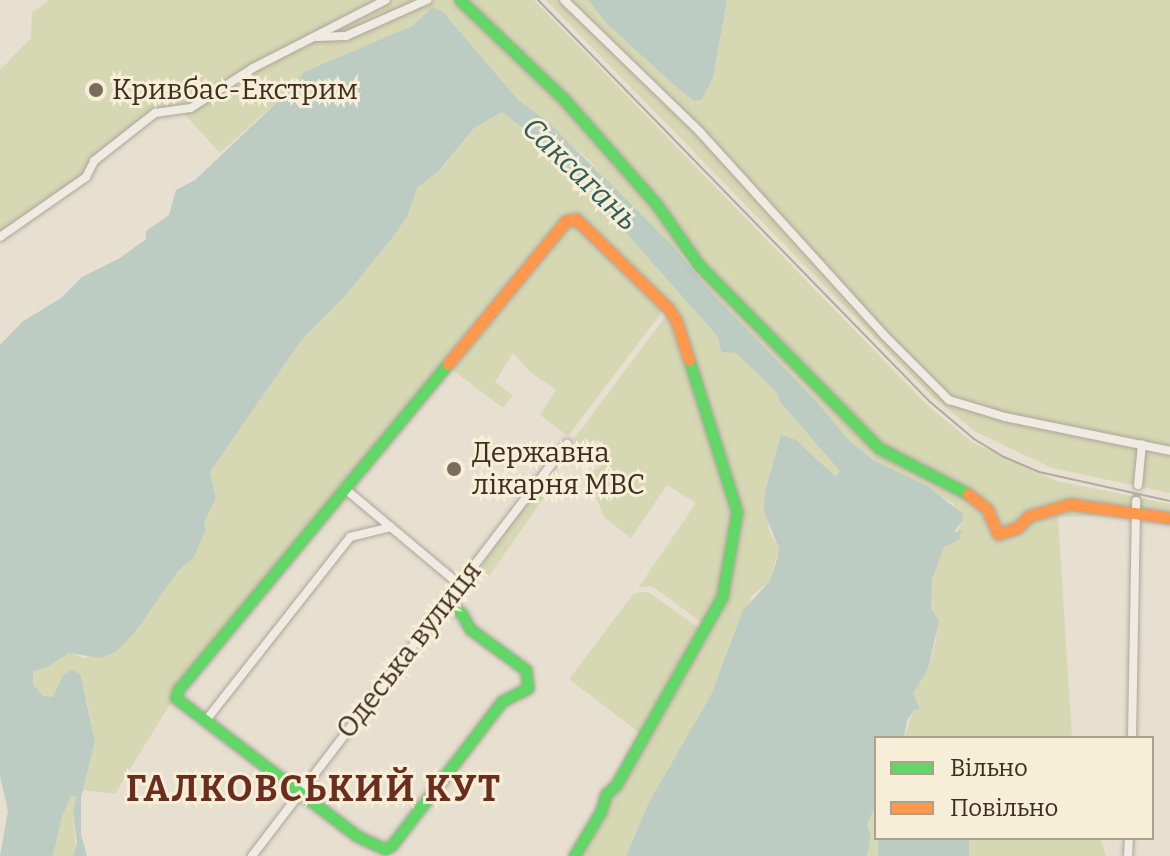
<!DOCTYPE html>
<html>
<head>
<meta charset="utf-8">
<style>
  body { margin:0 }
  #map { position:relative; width:1170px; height:856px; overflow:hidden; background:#e7e0d1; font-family:Bitter,serif }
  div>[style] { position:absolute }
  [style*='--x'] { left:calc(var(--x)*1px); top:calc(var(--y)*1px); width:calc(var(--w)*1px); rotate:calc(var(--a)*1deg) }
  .green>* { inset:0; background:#d6d7b3; transform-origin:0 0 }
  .water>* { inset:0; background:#bcccc2; transform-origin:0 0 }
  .street-tunnel>* { height:8px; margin-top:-4px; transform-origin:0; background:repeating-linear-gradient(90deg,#c5bcae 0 8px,transparent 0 12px) }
  .roads { filter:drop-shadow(0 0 2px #ada599) drop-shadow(0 0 2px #ada599) }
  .street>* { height:8px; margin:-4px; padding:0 4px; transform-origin:4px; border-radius:4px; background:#efebe3 }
  .fast>* { height:11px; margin:-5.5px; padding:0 5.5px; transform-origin:5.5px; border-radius:5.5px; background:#63d668 }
  .slow>* { height:11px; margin:-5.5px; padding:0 5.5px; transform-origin:5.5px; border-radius:5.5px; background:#ff974d }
  .tram>* { height:2px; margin:-1px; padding:0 1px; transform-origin:1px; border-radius:1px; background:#afaaa2 }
  .dots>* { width:22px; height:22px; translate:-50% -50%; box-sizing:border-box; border:4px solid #f7eed8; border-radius:50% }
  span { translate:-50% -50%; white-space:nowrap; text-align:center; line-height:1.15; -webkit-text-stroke:6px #f7eed8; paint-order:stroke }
  .poi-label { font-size:28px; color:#3d2e20 }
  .left { translate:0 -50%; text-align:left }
  .street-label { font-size:28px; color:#3d2e20 }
  .water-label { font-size:30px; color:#2f5d5a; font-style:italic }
  .district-label { font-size:36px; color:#6b2e1e; font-weight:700; letter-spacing:2px }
  .legend { position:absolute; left:874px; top:736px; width:280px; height:104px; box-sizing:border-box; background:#f7eed8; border:2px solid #ada18e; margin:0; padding:10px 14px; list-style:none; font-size:24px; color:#3d2e20 }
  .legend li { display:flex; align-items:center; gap:16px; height:40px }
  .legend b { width:40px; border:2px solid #ada18e }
</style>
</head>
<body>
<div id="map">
  <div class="green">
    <div style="clip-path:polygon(49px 0,534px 0,926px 404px,972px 442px,1057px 481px,1170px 504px,1170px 518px,1138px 515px,1058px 517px,1072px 738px,904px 738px,916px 703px,913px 693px,928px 669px,936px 640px,937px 624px,931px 608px,931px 579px,944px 546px,960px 537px,961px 532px,954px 535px,961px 525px,953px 503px,873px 460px,848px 439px,817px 402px,709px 290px,685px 258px,624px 202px,590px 161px,519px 101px,443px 12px,421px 18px,412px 26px,304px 72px,293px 87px,220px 153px,177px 106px,153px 110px,83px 176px,0 233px,0 70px,31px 38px,32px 12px)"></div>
    <div style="clip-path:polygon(546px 0,588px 0,607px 24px,674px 85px,702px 99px,713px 78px,727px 0,1170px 0,1170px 493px,1052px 468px,976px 432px,931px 395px)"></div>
    <div style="clip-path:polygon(502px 112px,545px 145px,552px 158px,566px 165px,718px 337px,721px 352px,736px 353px,776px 392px,780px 402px,840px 471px,837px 478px,796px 440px,774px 468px,765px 491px,769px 530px,779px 549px,769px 582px,752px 596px,712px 693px,649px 802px,626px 856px,577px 856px,718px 614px,740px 512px,678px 319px,576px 217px,341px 487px,175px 703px,170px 704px,115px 794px,83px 790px,95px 741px,87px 702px,43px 696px,32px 685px,33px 671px,46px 668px,69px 652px,84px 658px,121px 645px,135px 632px,178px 571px,194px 557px,204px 522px,216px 498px,210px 472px,300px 342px,346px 295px,392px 238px,407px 217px,416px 188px,441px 170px,474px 128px)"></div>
    <div style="clip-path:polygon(571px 221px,665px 308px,568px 436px,540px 415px,556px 390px,531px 373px,513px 353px,495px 382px,513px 395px,503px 408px,449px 367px)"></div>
    <div style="clip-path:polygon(668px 313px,735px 512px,720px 596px,705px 625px,656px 589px,649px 586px,638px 588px,696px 503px,667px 485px,631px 538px,604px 517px,587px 474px,608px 462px,599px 440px,583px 448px,587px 460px,583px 464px,574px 439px)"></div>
    <div style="left:536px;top:488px;width:12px;height:99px;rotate:35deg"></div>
    <div style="clip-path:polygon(648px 592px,702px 630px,641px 734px,569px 679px,634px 593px)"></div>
    <div style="clip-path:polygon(72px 795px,76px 797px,73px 812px,76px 851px,73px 856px,53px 856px,62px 816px)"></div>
    <div style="clip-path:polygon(876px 806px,876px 838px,1100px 838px,1106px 856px,867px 856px,871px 837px,867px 824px)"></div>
  </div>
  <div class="water">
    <div style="clip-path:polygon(588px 0,727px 0,713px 78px,702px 99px,694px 101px,674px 85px,607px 24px)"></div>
    <div style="clip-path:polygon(433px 7px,443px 12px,519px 101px,547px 121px,675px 248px,709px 290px,817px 402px,848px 439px,873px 460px,927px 486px,962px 513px,963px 520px,954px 532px,962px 531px,959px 540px,944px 547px,932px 579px,931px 608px,939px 621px,928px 669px,913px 693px,920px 709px,914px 710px,907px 721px,904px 738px,876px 738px,876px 806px,867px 824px,871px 837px,867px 856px,626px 856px,649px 802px,712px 693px,743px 610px,769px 582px,776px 563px,779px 549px,764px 511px,765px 492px,781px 435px,796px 440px,836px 477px,840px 471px,780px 402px,776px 392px,736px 353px,721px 352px,718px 337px,566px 165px,552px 165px,545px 145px,502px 112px,474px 128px,440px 170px,417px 188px,407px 217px,392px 238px,346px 295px,300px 342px,210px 472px,216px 498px,204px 522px,206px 529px,194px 557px,178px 571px,135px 632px,117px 651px,100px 658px,69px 653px,46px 668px,33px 671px,33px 685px,43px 696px,53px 697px,63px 675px,72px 670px,80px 674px,95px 741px,81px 798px,81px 834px,87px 856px,73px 856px,77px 843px,73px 812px,76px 797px,72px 795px,62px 816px,53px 856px,0 856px,8px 811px,0 776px,0 345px,22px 322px,61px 298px,82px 277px,120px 258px,146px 239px,146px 231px,169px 215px,176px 190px,195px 180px,293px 87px,304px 72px,412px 26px)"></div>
    <div style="left:878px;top:838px;width:91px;height:18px"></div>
  </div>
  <div class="street-tunnel">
    <div style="--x:1136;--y:501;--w:16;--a:-83"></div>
  </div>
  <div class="roads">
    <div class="street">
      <div style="--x:564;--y:0;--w:190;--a:44.1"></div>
      <div style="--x:700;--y:132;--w:275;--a:47.8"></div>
      <div style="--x:885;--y:336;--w:91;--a:45"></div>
      <div style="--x:949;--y:400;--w:59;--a:16.9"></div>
      <div style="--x:1005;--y:417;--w:168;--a:11.6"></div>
      <div style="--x:316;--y:37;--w:30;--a:-2"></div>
      <div style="--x:346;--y:36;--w:89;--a:-24"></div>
      <div style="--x:0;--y:237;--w:105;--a:-34.9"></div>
      <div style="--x:86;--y:177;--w:18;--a:-63"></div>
      <div style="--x:94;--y:161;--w:78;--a:-38.2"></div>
      <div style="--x:155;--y:113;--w:36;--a:-8"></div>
      <div style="--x:191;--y:108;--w:74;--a:-32.8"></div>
      <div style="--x:253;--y:68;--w:149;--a:-27.1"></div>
      <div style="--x:1138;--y:485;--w:41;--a:-84.4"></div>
      <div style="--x:344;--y:488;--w:151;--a:39.9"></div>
      <div style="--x:207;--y:719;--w:231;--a:-51.8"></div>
      <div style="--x:350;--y:537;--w:42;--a:-13.7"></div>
      <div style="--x:1132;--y:738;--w:237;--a:-89"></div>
      <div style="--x:252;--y:856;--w:519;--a:-52.6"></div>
      <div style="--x:1128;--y:856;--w:18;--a:-87"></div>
    </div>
    <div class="fast">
      <div style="--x:460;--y:0;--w:142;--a:43.6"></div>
      <div style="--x:563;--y:98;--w:142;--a:48.7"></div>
      <div style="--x:657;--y:205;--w:73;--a:55"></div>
      <div style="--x:699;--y:265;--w:257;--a:45.5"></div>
      <div style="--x:879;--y:448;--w:100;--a:27.3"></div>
      <div style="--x:447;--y:601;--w:20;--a:41"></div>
      <div style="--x:462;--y:614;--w:17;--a:62"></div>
      <div style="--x:470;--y:629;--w:69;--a:36.2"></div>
      <div style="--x:526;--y:670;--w:18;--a:84"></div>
      <div style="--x:528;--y:688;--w:29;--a:153"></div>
      <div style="--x:502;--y:701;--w:181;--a:127.4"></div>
      <div style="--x:392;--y:845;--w:8;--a:150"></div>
      <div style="--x:385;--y:849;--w:31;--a:-155"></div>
      <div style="--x:357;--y:836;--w:228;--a:-142.7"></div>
      <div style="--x:176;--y:698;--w:8;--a:-76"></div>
      <div style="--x:178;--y:690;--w:423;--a:-50.4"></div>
      <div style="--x:574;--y:856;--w:52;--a:-59"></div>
      <div style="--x:601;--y:811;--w:18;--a:-74"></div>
      <div style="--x:606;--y:794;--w:13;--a:-42"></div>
      <div style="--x:616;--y:785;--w:216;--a:-60.6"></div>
      <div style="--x:722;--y:597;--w:86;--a:-80"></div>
      <div style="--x:737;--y:512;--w:159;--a:-107.5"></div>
    </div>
    <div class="slow">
      <div style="--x:448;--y:364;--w:185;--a:-50.5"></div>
      <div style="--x:566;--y:221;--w:10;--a:-11"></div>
      <div style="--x:576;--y:219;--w:128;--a:44.1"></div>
      <div style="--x:668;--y:308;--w:14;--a:56"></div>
      <div style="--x:676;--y:320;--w:42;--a:72"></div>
      <div style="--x:968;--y:494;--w:24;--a:38"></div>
      <div style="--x:987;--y:509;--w:27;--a:66"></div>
      <div style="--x:998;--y:534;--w:20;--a:-18"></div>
      <div style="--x:1017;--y:528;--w:17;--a:-45"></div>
      <div style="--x:1029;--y:516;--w:43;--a:-16.3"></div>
      <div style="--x:1070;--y:504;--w:101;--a:8"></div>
    </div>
  </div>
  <div class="tram">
    <div style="--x:538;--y:0;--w:560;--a:45.72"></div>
    <div style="--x:929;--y:401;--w:59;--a:40.2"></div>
    <div style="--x:974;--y:439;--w:35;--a:31"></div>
    <div style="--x:1004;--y:457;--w:38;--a:23"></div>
    <div style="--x:1039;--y:472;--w:134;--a:12.5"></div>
  </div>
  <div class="dots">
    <div style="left:96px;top:90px;background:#786c5e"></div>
    <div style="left:454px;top:469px;background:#786c5e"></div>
  </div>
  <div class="poi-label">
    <span class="left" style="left:112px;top:90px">Кривбас-Екстрим</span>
    <span class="left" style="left:472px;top:469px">Державна<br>лікарня МВС</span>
  </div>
  <div class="street-label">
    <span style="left:409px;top:650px;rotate:-52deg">Одеська вулиця</span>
  </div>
  <div class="water-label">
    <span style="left:580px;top:174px;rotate:44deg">Саксагань</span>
  </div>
  <div class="district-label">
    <span style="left:314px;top:790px">ГАЛКОВСЬКИЙ КУТ</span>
  </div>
  <ul class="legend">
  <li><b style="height:10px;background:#63d668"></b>Вільно</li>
  <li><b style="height:10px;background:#ff974d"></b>Повільно</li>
  </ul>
</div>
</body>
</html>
